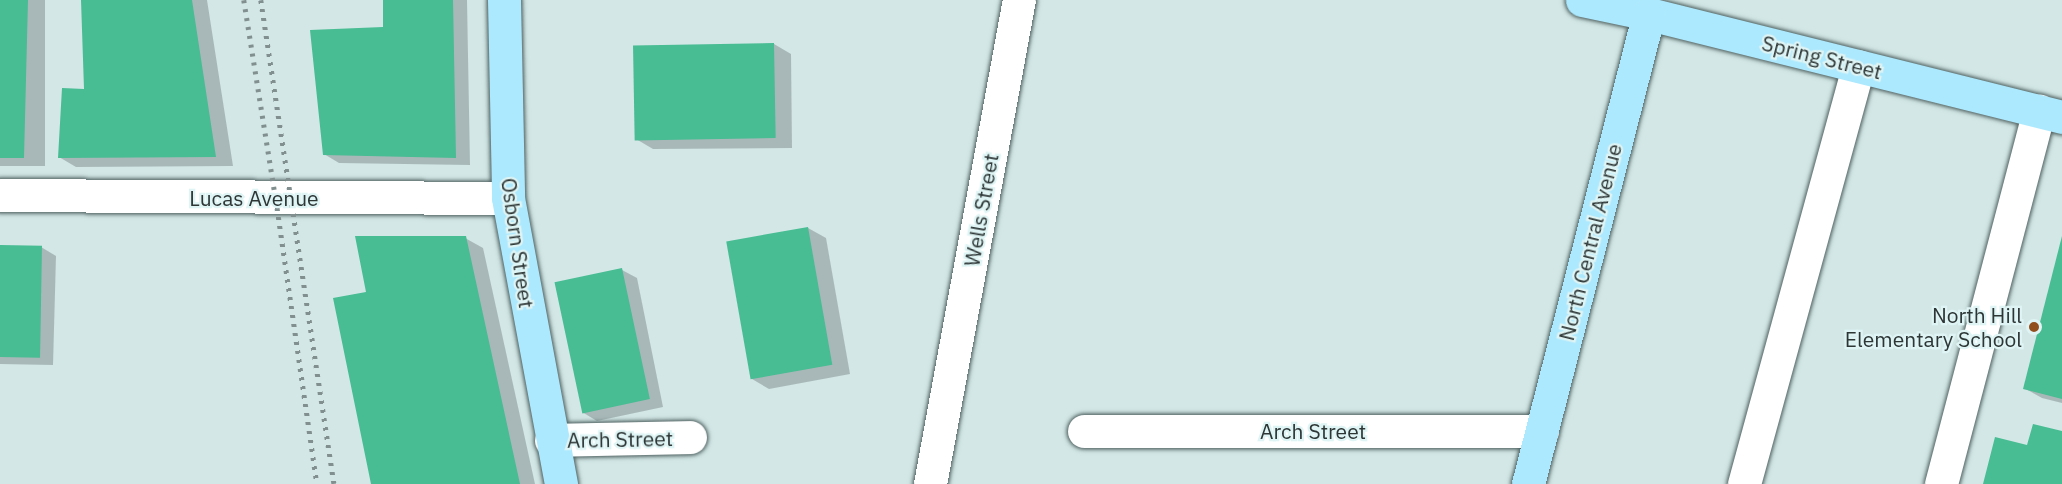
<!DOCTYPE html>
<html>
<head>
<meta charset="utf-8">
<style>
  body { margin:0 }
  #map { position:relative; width:2062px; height:484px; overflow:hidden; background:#d2e7e6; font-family:"IBM Plex Sans",sans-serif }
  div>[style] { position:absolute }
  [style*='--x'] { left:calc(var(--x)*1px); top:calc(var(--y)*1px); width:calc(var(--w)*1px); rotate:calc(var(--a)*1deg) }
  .shadow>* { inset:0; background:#0003; transform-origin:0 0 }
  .building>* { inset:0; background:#48bc93; transform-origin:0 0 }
  .roads { filter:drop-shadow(0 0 2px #4f6160) drop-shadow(0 0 2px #4f6160) }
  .minor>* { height:33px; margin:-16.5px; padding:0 16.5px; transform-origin:16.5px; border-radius:16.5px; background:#fff }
  .major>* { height:33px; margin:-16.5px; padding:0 16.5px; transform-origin:16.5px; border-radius:16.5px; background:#ade9fe }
  .rail>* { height:4.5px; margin-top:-2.25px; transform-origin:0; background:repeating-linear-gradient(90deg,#818f8f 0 3px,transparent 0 9px) }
  .dots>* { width:16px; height:16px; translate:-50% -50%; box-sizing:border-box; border:3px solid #dff4f4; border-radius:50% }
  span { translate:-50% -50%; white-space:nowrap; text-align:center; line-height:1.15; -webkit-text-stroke:4.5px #dff4f4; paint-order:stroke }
  .street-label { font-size:21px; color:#2d3535 }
  .poi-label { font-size:21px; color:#2d3535 }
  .right { translate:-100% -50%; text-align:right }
</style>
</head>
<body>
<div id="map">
  <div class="shadow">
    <div style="left:0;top:0;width:45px;height:166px"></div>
    <div style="clip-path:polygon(82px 0,207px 0,233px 166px,76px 167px,59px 157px,85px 91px)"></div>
    <div style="clip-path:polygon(385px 0,467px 0,470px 165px,339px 163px,324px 154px,384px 28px)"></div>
    <div style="clip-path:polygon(774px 44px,791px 54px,792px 148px,653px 149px,636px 139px)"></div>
    <div style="clip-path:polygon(808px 228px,826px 238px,850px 374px,769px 389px,752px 379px)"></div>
    <div style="clip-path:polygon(465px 238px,483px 248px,535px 484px,373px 484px)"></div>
    <div style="clip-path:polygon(2062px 239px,2062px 403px,2042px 398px,2024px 388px)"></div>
    <div style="clip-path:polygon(0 246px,41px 247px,56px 256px,53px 365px,0 364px)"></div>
    <div style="clip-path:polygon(622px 270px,637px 278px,663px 407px,597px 421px,582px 412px)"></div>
  </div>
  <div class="building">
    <div style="clip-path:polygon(0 0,28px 0,24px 158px,0 158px)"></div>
    <div style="clip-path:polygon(81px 0,192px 0,216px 157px,58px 158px,62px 88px,84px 89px)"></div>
    <div style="clip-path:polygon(383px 0,453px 0,456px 158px,323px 155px,310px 30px,383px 27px)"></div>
    <div style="left:774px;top:43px;width:95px;height:141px;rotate:89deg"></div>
    <div style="left:808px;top:227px;width:140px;height:83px;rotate:80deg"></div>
    <div style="clip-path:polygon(355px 236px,466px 236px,520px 484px,371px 484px,333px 298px,366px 292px)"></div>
    <div style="clip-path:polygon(2062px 236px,2062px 399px,2023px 389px)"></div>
    <div style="left:0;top:245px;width:42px;height:112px;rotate:1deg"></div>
    <div style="left:622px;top:268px;width:134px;height:69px;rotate:78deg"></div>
    <div style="clip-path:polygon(2033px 424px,2062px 431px,2062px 484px,1983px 484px,1995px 437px,2027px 445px)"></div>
  </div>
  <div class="roads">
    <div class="minor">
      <div style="--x:0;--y:195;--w:508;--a:0.34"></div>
      <div style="--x:1084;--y:431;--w:458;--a:0"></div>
      <div style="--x:551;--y:440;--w:139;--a:-1.2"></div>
      <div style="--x:930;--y:484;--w:492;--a:-79.6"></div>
      <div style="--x:1744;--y:484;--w:433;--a:-74.7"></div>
      <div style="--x:1941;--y:484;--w:386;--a:-75.3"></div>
    </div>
    <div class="major">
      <div style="--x:504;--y:0;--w:198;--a:88.8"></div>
      <div style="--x:508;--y:198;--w:291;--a:79.5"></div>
      <div style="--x:1582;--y:0;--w:68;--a:11.8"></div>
      <div style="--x:1649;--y:14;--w:426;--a:14"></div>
      <div style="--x:1528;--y:484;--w:485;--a:-75.6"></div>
    </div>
  </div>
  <div class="rail">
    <div style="--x:244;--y:0;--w:202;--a:80.9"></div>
    <div style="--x:276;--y:199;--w:288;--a:81.8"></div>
    <div style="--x:261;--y:0;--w:489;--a:81.4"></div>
  </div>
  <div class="dots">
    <div style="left:2034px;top:327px;background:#924f1e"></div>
  </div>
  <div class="street-label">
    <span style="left:1822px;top:57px;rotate:14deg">Spring Street</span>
    <span style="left:254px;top:198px">Lucas Avenue</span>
    <span style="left:981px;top:210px;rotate:-80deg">Wells Street</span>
    <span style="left:1590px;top:242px;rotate:-76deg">North Central Avenue</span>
    <span style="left:518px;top:243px;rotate:82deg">Osborn Street</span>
    <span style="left:1313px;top:431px">Arch Street</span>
    <span style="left:620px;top:439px;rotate:-1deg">Arch Street</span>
  </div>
  <div class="poi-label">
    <span class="right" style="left:2022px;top:327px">North Hill<br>Elementary School</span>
  </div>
</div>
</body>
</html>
